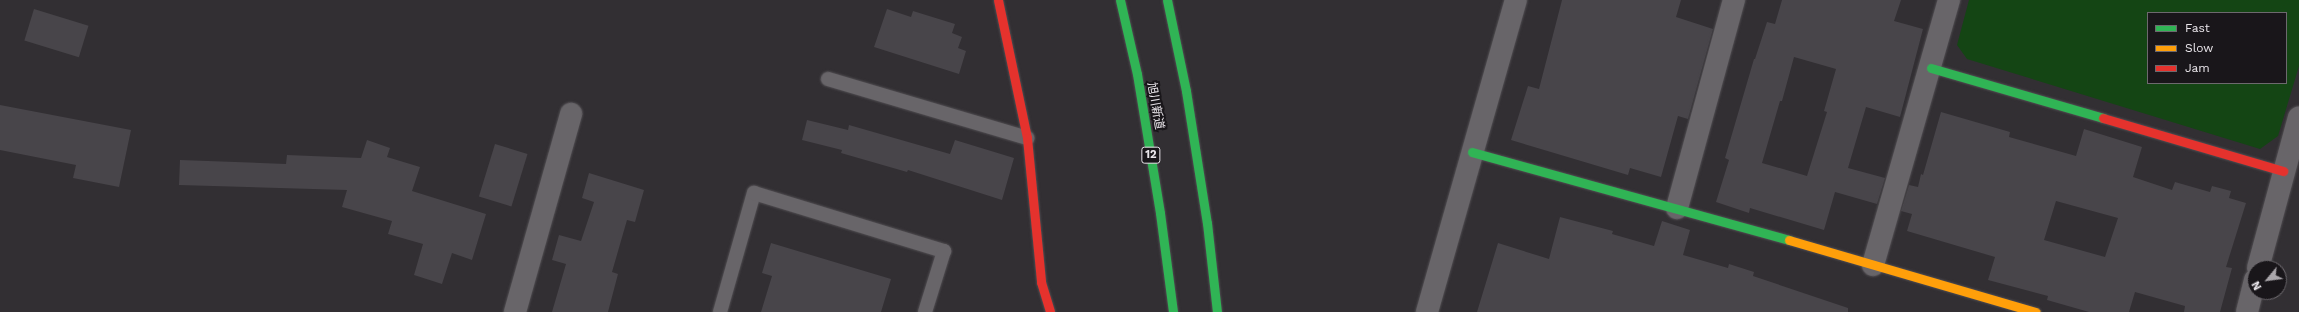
<!DOCTYPE html>
<html>
<head>
<meta charset="utf-8">
<style>
  body { margin:0 }
  #map { position:relative; width:2299px; height:312px; overflow:hidden; background:#322f33; font-family:"Work Sans","Noto Sans JP",sans-serif }
  div>[style] { position:absolute }
  [style*='--x'] { left:calc(var(--x)*1px); top:calc(var(--y)*1px); width:calc(var(--w)*1px); rotate:calc(var(--a)*1deg) }
  .green>* { inset:0; background:#144514 }
  .building>* { inset:0; background:#48454a; transform-origin:0 0 }
  .roads { filter:drop-shadow(0 0 1px #504d51) drop-shadow(0 0 1px #504d51) }
  .lane>* { height:14px; margin:-7px; padding:0 7px; transform-origin:7px; border-radius:7px; background:#686569 }
  .street>* { height:22px; margin:-11px; padding:0 11px; transform-origin:11px; border-radius:11px; background:#686569 }
  .fast>* { height:9px; margin:-4.5px; padding:0 4.5px; transform-origin:4.5px; border-radius:4.5px; background:#30b455 }
  .slow>* { height:9px; margin:-4.5px; padding:0 4.5px; transform-origin:4.5px; border-radius:4.5px; background:#ff9f0a }
  .jam>* { height:9px; margin:-4.5px; padding:0 4.5px; transform-origin:4.5px; border-radius:4.5px; background:#e5322d }
  span { translate:-50% -50%; white-space:nowrap; text-align:center; line-height:1.15; -webkit-text-stroke:4px #19161a; paint-order:stroke }
  .shield-label span { padding:1px 3px; background:#19161a; border:1px solid; border-radius:3px; -webkit-text-stroke-width:0 }
  .shield-label { font-size:11px; color:#eae6eb; font-weight:700 }
  .street-label { font-size:12px; color:#eae6eb }
  .legend { position:absolute; left:2147px; top:12px; width:140px; height:72px; box-sizing:border-box; background:#19161a; border:1px solid #6d696e; margin:0; padding:5px 7px; list-style:none; font-size:12px; color:#eae6eb }
  .legend li { display:flex; align-items:center; gap:8px; height:20px }
  .legend b { width:20px; border:1px solid #6d696e }
  .north { position:absolute; left:2247px; top:260px; width:40px; height:40px; box-sizing:border-box; background:#19161a; border:1px solid #6d696e; border-radius:50%; rotate:241deg; font-size:11px; font-weight:700; line-height:16px; text-align:center; color:#eae6eb }
  .north::after { content:''; display:block; margin:auto; width:14px; height:18px; background:#aaa6ab; clip-path:polygon(50% 0,100% 100%,50% 72%,0 100%) }
</style>
</head>
<body>
<div id="map">
  <div class="green">
    <div style="clip-path:polygon(evenodd,1969px 0,2299px 0,2299px 66px,2278px 136px,2260px 149px,1967px 59px,1957px 45px,1969px 0,2148px 13px,2286px 13px,2286px 83px,2148px 83px,2148px 13px)"></div>
  </div>
  <div class="building">
    <div style="clip-path:polygon(1562px 0,1681px 0,1676px 17px,1713px 29px,1688px 119px,1678px 116px,1661px 177px,1630px 168px,1628px 175px,1511px 140px,1528px 86px,1539px 89px)"></div>
    <div style="clip-path:polygon(evenodd,1782px 0,1901px 0,1894px 21px,1923px 29px,1900px 117px,1866px 107px,1848px 168px,1885px 178px,1877px 204px,1835px 192px,1824px 230px,1750px 208px,1749px 213px,1716px 202px,1729px 160px,1725px 158px,1754px 59px,1755px 59px,1767px 22px,1775px 24px,1782px 0,1794px 57px,1836px 69px,1824px 111px,1827px 112px,1807px 176px,1762px 163px,1780px 101px,1782px 101px,1794px 57px)"></div>
    <div style="left:34px;top:9px;width:57px;height:33px;rotate:17deg"></div>
    <div style="clip-path:polygon(887px 9px,911px 17px,913px 11px,955px 24px,952px 33px,962px 37px,958px 48px,966px 51px,959px 74px,874px 47px)"></div>
    <div style="clip-path:polygon(0 105px,131px 130px,119px 187px,73px 178px,76px 165px,0 150px)"></div>
    <div style="clip-path:polygon(evenodd,1941px 112px,2010px 132px,2009px 137px,2076px 156px,2084px 129px,2142px 147px,2133px 177px,2172px 190px,2175px 182px,2210px 192px,2212px 186px,2231px 191px,2229px 198px,2246px 203px,2226px 267px,2232px 268px,2220px 312px,2184px 312px,2185px 306px,2135px 292px,2129px 312px,2089px 312px,2047px 300px,2048px 296px,1988px 280px,1995px 257px,1907px 231px,1912px 214px,1901px 211px,1909px 185px,1918px 187px,1921px 174px,1923px 175px,1941px 112px,2056px 201px,2118px 218px,2105px 257px,2044px 240px,2056px 201px)"></div>
    <div style="clip-path:polygon(807px 120px,848px 130px,849px 125px,950px 154px,955px 140px,1014px 158px,1002px 200px,908px 170px,907px 172px,841px 153px,842px 150px,802px 140px)"></div>
    <div style="clip-path:polygon(367px 140px,390px 148px,387px 157px,420px 167px,412px 191px,486px 214px,472px 260px,452px 253px,442px 284px,414px 275px,423px 244px,388px 234px,392px 221px,342px 207px,347px 190px,179px 185px,180px 160px,286px 164px,287px 155px,361px 158px)"></div>
    <div style="left:495px;top:144px;width:34px;height:55px;rotate:17deg"></div>
    <div style="clip-path:polygon(589px 173px,644px 190px,635px 222px,627px 220px,612px 272px,618px 274px,608px 312px,552px 312px,566px 264px,552px 260px,559px 235px,581px 241px,594px 202px,582px 198px)"></div>
    <div style="clip-path:polygon(1560px 217px,1613px 231px,1612px 234px,1654px 246px,1662px 221px,1690px 230px,1683px 255px,1728px 268px,1729px 264px,1754px 272px,1753px 276px,1848px 308px,1848px 312px,1477px 312px,1498px 243px,1549px 259px)"></div>
    <div style="clip-path:polygon(771px 243px,891px 279px,881px 312px,761px 312px,772px 276px,762px 273px)"></div>
  </div>
  <div class="roads">
    <div class="lane">
      <div style="--x:828;--y:79;--w:208;--a:16.5"></div>
      <div style="--x:720;--y:312;--w:124;--a:-74.1"></div>
      <div style="--x:754;--y:193;--w:199;--a:17"></div>
      <div style="--x:944;--y:251;--w:64;--a:107.3"></div>
    </div>
    <div class="street">
      <div style="--x:1677;--y:208;--w:216;--a:-74.7"></div>
      <div style="--x:1873;--y:265;--w:276;--a:-74"></div>
      <div style="--x:2258;--y:268;--w:156;--a:-74.8"></div>
      <div style="--x:515;--y:312;--w:206;--a:-74.2"></div>
      <div style="--x:1427;--y:312;--w:324;--a:-74.1"></div>
      <div style="--x:2247;--y:312;--w:33;--a:-76"></div>
    </div>
    <div class="fast">
      <div style="--x:1120;--y:0;--w:76;--a:77.1"></div>
      <div style="--x:1137;--y:74;--w:141;--a:80.6"></div>
      <div style="--x:1160;--y:213;--w:100;--a:82.5"></div>
      <div style="--x:1167;--y:0;--w:93;--a:78.2"></div>
      <div style="--x:1186;--y:91;--w:134;--a:81"></div>
      <div style="--x:1207;--y:223;--w:90;--a:83.6"></div>
      <div style="--x:1931;--y:68;--w:179;--a:16.2"></div>
      <div style="--x:1472;--y:152;--w:329;--a:15.5"></div>
    </div>
    <div class="slow">
      <div style="--x:1789;--y:240;--w:257;--a:16.3"></div>
    </div>
    <div class="jam">
      <div style="--x:998;--y:0;--w:141;--a:78.1"></div>
      <div style="--x:1027;--y:138;--w:145;--a:84.4"></div>
      <div style="--x:1041;--y:282;--w:31;--a:73"></div>
      <div style="--x:2103;--y:118;--w:188;--a:16.4"></div>
    </div>
  </div>
  <div class="shield-label">
    <span style="left:1151px;top:155px">12</span>
  </div>
  <div class="street-label">
    <span style="left:1155px;top:106px;rotate:80deg">旭川新道</span>
  </div>
  <ul class="legend">
  <li><b style="height:5px;background:#30b455"></b>Fast</li>
  <li><b style="height:5px;background:#ff9f0a"></b>Slow</li>
  <li><b style="height:5px;background:#e5322d"></b>Jam</li>
  </ul>
  <div class="north">N</div>
</div>
</body>
</html>
